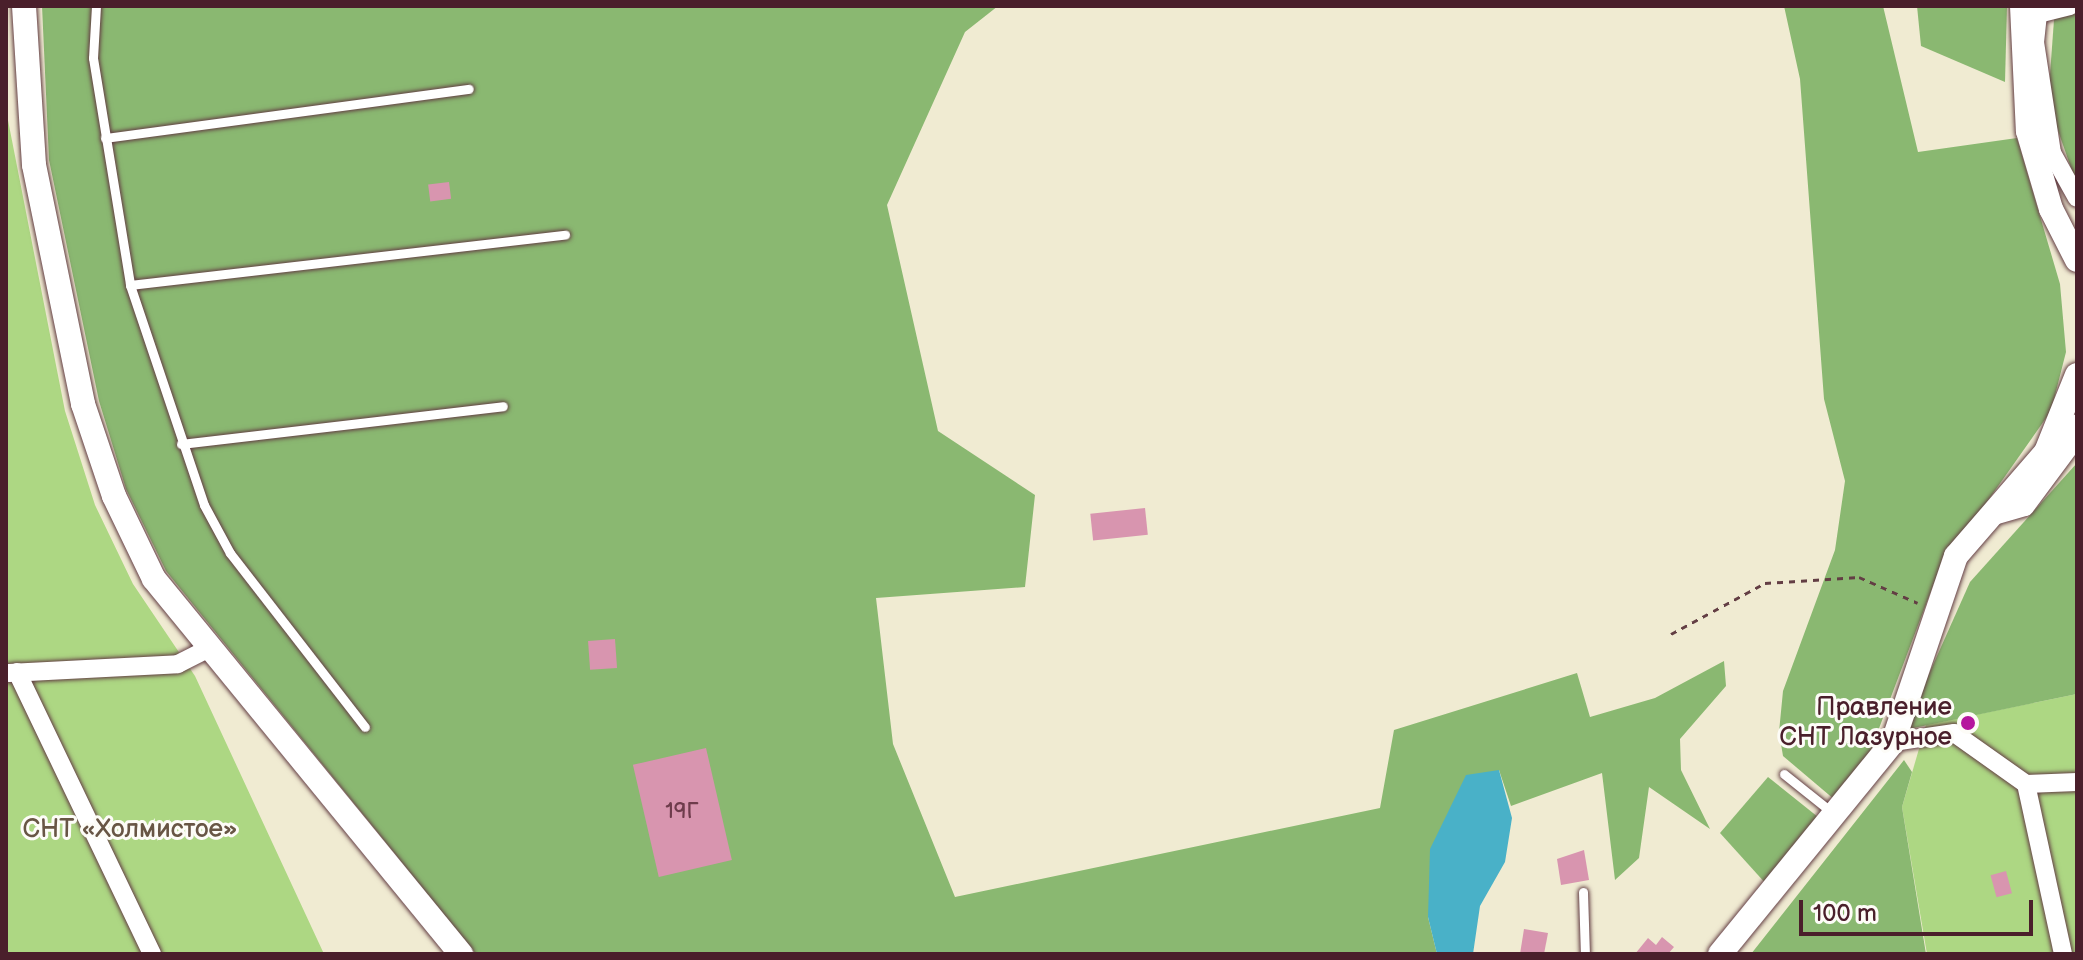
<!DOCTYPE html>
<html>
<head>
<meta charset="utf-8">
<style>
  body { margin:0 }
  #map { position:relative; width:2083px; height:960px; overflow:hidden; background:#f0ebd2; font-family:"Balsamiq Sans",sans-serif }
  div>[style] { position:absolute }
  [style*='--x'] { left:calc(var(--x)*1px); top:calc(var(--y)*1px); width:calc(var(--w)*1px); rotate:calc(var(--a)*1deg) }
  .green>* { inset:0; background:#add783 }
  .forest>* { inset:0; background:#8ab871 }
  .water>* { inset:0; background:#49b1c8 }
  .building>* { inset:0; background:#d895af; transform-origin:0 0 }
  .path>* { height:3px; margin-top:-1.5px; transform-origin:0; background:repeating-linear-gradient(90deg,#633e44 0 6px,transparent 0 12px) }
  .roads { filter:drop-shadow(0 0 2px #633e44) drop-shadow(0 0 2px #633e44) }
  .lane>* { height:9px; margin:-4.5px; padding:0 4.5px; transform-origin:4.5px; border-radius:4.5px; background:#fff }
  .street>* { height:18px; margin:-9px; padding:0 9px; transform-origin:9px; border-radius:9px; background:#fff }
  .secondary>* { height:24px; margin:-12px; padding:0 12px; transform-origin:12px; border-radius:12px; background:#fff }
  .dots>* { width:22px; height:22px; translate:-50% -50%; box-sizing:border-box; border:4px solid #fdfcf7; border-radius:50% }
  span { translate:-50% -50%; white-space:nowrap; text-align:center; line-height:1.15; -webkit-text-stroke:6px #fdfcf7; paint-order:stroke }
  .number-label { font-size:22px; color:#6e3c4c }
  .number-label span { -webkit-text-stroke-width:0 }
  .poi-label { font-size:26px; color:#4a1f2b }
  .right { translate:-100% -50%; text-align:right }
  .park-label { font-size:26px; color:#685645 }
  .frame { position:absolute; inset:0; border:8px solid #4a1f2b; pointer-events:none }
  .scale { position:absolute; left:1799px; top:900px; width:234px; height:36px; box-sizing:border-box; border:4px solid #4a1f2b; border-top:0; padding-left:10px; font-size:24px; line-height:28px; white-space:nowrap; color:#4a1f2b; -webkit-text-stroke:6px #fdfcf7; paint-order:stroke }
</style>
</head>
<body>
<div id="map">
  <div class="green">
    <div style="clip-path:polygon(6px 110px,65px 411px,95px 505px,133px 584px,195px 676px,324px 954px,6px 954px)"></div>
    <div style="clip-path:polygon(2077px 694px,2077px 954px,1927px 954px,1902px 807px,1926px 725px)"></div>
  </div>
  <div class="forest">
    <div style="clip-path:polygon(42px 6px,998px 6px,965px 32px,887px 205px,938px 431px,1035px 495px,1025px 587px,876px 598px,893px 744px,955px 897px,1380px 808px,1394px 730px,1577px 673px,1590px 717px,1655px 698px,1724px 661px,1726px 686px,1680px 739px,1681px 770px,1710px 829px,1649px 787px,1639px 858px,1615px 880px,1602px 773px,1511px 806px,1499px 770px,1428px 917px,1437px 954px,476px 954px,166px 571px,126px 489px,99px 401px,49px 160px)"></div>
    <div style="clip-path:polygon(1784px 6px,1883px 6px,1918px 152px,2017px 138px,2060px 284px,2066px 352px,2051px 411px,1939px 570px,1864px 768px,1835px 800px,1783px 756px,1779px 732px,1783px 691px,1835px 550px,1845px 481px,1824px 399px,1800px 79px)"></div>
    <div style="clip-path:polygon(1917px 6px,2007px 6px,2005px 82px,1921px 46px)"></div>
    <div style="clip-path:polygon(2055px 6px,2077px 6px,2077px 185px,2048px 102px)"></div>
    <div style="clip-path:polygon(2077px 463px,2077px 694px,1904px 730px,1970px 582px)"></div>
    <div style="clip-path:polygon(1904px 760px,1912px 772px,1902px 807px,1926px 954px,1751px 954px)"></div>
    <div style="clip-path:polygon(1768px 777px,1823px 821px,1767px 885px,1720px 833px)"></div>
  </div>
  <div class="water">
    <div style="clip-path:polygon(1499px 770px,1512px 818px,1505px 862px,1480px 906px,1473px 954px,1437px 954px,1428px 917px,1430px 849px,1466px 775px)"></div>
  </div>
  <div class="building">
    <div style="left:449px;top:182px;width:17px;height:21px;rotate:83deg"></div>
    <div style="left:1145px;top:508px;width:27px;height:55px;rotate:84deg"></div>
    <div style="left:615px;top:639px;width:29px;height:27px;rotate:86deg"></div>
    <div style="left:706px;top:748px;width:115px;height:75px;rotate:77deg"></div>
    <div style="clip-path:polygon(1584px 850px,1589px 880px,1561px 885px,1557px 859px)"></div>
    <div style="left:2006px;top:871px;width:23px;height:16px;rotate:75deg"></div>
    <div style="clip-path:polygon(1524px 929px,1548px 933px,1544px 954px,1520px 954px)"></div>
    <div style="clip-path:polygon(1662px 937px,1674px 947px,1668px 954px,1635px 954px,1648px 938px,1656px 945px)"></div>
  </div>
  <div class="path">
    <div style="--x:1671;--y:634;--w:107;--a:-28.5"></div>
    <div style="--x:1765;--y:583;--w:94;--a:-3.7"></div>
    <div style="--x:1859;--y:577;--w:64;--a:23.8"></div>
  </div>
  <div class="roads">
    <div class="lane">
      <div style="--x:96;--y:6;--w:52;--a:93.3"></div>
      <div style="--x:93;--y:58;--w:230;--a:80.7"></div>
      <div style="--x:130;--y:285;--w:232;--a:71.4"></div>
      <div style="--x:204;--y:505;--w:55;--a:61.6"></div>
      <div style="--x:230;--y:553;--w:220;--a:52.2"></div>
      <div style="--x:105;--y:138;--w:367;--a:-7.7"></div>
      <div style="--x:130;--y:285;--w:438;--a:-6.6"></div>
      <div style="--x:181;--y:444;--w:324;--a:-6.7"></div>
      <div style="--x:1784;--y:774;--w:64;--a:38.7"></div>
      <div style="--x:1583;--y:892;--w:62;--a:88.2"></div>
    </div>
    <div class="street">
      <div style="--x:2070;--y:6;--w:33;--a:166"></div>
      <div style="--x:2038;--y:14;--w:28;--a:96"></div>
      <div style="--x:2035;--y:42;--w:112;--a:81.3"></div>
      <div style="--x:2052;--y:153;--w:51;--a:60.9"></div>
      <div style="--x:1990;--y:517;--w:36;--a:-16"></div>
      <div style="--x:2025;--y:507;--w:74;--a:-53.3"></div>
      <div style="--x:2069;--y:448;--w:26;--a:-72"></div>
      <div style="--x:17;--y:672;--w:313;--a:64.4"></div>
      <div style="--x:9;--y:673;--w:169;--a:-3"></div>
      <div style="--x:178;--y:664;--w:33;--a:-27"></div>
      <div style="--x:1893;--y:742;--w:62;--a:-8.4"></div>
      <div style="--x:1954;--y:733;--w:88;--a:35.3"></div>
      <div style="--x:2026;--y:784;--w:51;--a:-2.2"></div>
      <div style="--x:2026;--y:784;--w:174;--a:77.7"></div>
    </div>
    <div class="secondary">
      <div style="--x:24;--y:6;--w:159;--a:86.4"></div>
      <div style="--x:34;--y:165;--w:244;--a:78.4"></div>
      <div style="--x:83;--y:404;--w:97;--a:71.4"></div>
      <div style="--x:114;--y:496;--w:92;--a:64.3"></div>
      <div style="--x:154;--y:579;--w:485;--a:50.7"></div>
      <div style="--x:2022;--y:6;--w:125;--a:87.3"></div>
      <div style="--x:2028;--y:131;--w:81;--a:73.6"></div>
      <div style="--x:2051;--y:209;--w:57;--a:63"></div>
      <div style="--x:1720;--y:954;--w:274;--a:-50.8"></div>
      <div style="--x:1893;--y:742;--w:196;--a:-71.3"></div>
      <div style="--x:1956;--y:556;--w:138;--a:-49.1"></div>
      <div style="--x:2046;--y:452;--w:83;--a:-68.1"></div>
    </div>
  </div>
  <div class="dots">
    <div style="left:1968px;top:723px;background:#b5179e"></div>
  </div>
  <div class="number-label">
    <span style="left:682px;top:812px">19Г</span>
  </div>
  <div class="poi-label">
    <span class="right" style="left:1952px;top:723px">Правление<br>СНТ Лазурное</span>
  </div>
  <div class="park-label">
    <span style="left:130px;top:830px">СНТ «Холмистое»</span>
  </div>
  <div class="frame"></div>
  <div class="scale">100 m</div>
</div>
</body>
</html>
